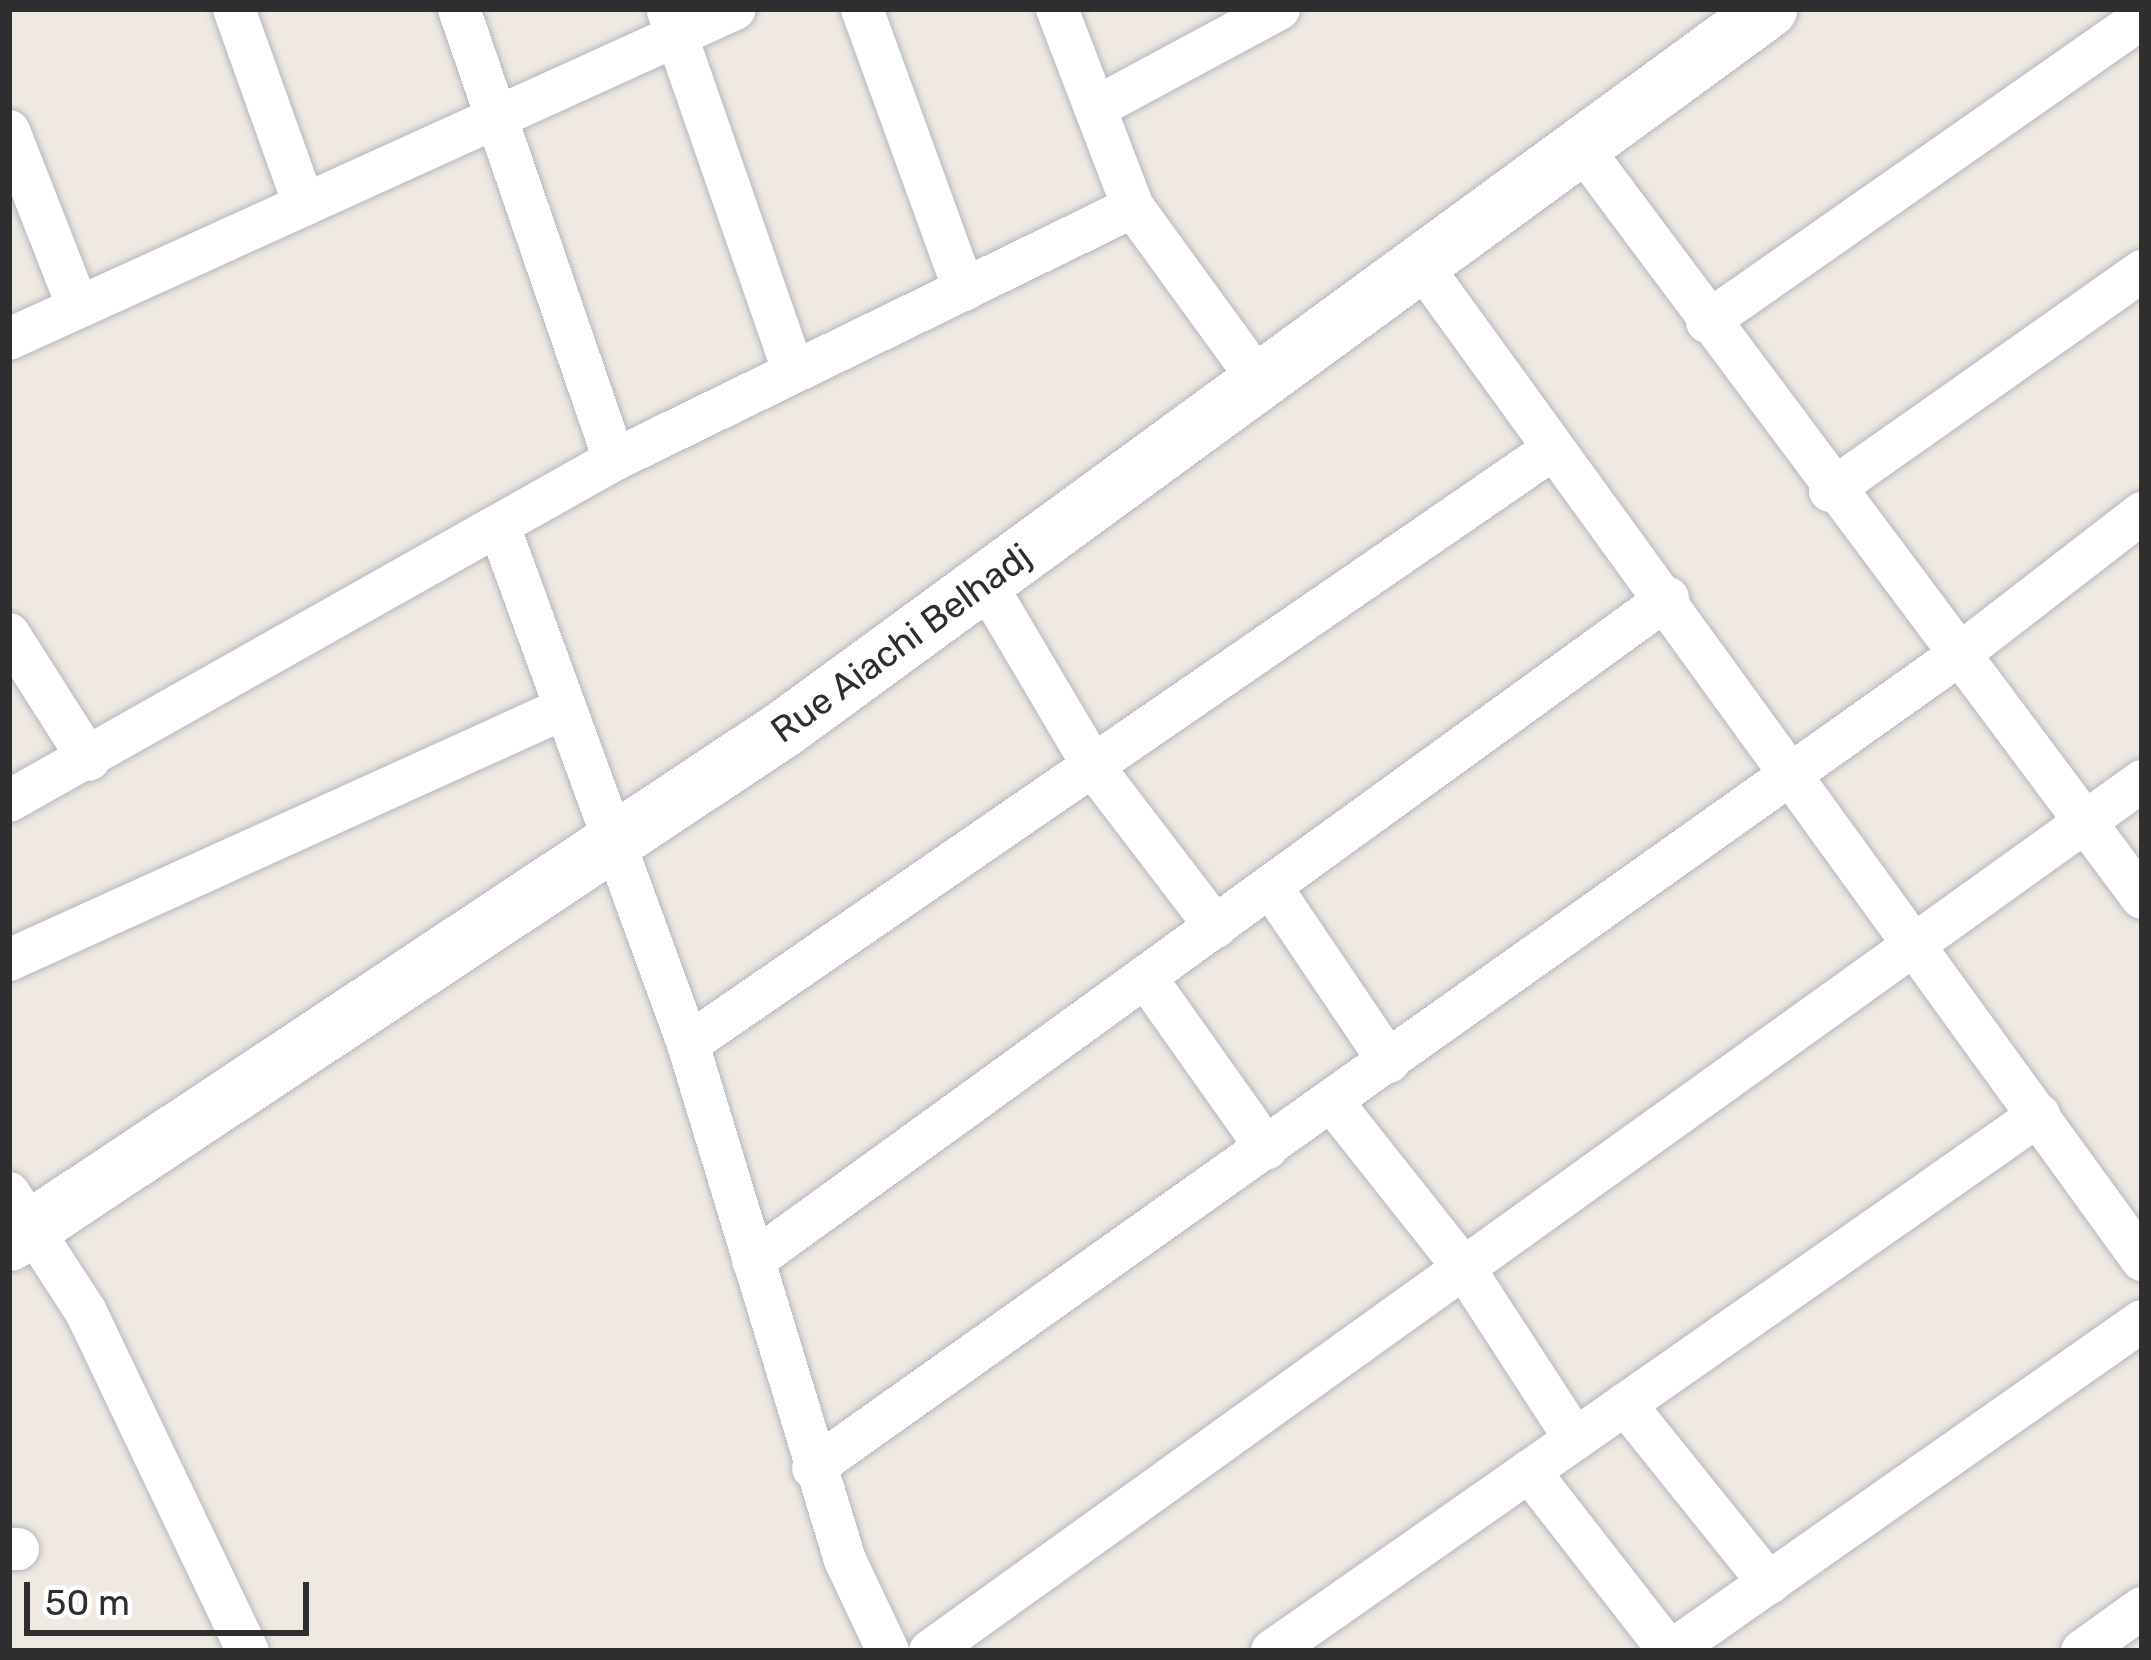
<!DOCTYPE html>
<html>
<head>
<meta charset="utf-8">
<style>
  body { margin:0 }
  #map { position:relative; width:2151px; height:1660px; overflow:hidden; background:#efe9e1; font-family:Rubik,sans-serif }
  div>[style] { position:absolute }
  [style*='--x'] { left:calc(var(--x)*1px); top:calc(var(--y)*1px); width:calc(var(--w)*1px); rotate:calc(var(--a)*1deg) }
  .roads { filter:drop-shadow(0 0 3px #b4b7c1) drop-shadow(0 0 3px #b4b7c1) }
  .street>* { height:42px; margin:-21px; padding:0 21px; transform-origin:21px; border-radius:21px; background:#fff }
  .secondary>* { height:57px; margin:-28.5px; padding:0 28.5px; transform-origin:28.5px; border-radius:28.5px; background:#fff }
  span { translate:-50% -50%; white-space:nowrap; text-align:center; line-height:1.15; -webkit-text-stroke:10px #fff; paint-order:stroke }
  .street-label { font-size:36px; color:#2e2e2e }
  .frame { position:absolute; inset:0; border:12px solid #2e2e2e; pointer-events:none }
  .scale { position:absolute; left:24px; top:1582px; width:285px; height:54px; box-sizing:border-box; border:6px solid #2e2e2e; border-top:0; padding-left:15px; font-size:36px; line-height:42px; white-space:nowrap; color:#2e2e2e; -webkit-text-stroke:9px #fff; paint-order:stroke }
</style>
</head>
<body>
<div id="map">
  <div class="roads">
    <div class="street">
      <div style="--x:234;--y:9;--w:208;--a:70.3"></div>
      <div style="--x:459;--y:9;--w:477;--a:71"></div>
      <div style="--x:862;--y:9;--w:299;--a:70"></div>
      <div style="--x:1057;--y:9;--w:212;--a:69"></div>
      <div style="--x:1133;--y:207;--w:218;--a:54"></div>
      <div style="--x:668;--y:11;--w:382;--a:70.8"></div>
      <div style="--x:1095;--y:108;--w:209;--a:-28.3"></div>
      <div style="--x:9;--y:131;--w:189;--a:68.6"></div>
      <div style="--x:1581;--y:147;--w:937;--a:53.24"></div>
      <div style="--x:1421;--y:265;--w:1229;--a:54.07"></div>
      <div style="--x:1707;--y:322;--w:531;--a:-34.95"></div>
      <div style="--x:9;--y:339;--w:797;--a:-24.44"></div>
      <div style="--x:1830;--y:491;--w:382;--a:-35.2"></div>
      <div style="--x:499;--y:526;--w:551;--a:69.95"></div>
      <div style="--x:688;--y:1044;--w:539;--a:73.08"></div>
      <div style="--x:845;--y:1560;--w:101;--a:64.7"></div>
      <div style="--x:985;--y:583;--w:216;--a:59.4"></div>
      <div style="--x:1095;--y:769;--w:199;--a:52.6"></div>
      <div style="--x:9;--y:634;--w:149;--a:57.6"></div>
      <div style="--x:9;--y:801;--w:694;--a:-29.41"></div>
      <div style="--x:614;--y:460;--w:577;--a:-25.99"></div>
      <div style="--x:1271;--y:887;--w:211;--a:56"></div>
      <div style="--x:9;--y:960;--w:610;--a:-24.38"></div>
      <div style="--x:1146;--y:978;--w:209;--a:54.7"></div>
      <div style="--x:688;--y:1044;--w:1050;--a:-34.52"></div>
      <div style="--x:1333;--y:1103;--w:211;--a:51.6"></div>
      <div style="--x:1464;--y:1268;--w:204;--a:57"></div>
      <div style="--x:9;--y:1193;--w:142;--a:57.1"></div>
      <div style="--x:86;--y:1312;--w:376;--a:64.5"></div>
      <div style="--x:753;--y:1261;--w:1130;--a:-35.93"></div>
      <div style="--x:1625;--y:1404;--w:230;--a:51.2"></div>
      <div style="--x:813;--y:1468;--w:1398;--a:-35.36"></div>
      <div style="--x:1953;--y:659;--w:239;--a:-37.7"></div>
      <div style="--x:1529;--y:1471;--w:228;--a:52.1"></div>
      <div style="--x:9;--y:1549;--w:9;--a:0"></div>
      <div style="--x:930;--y:1651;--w:1492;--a:-35.67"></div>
      <div style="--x:1272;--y:1651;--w:936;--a:-34.95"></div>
      <div style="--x:1671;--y:1651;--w:575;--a:-35.02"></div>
      <div style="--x:2082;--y:1651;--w:74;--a:-35.6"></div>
    </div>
    <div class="secondary">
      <div style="--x:9;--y:1242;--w:930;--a:-33.55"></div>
      <div style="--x:784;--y:728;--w:1219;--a:-36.16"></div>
    </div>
  </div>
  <div class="street-label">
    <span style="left:901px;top:643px;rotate:-36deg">Rue Aiachi Belhadj</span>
  </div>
  <div class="frame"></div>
  <div class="scale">50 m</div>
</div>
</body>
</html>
